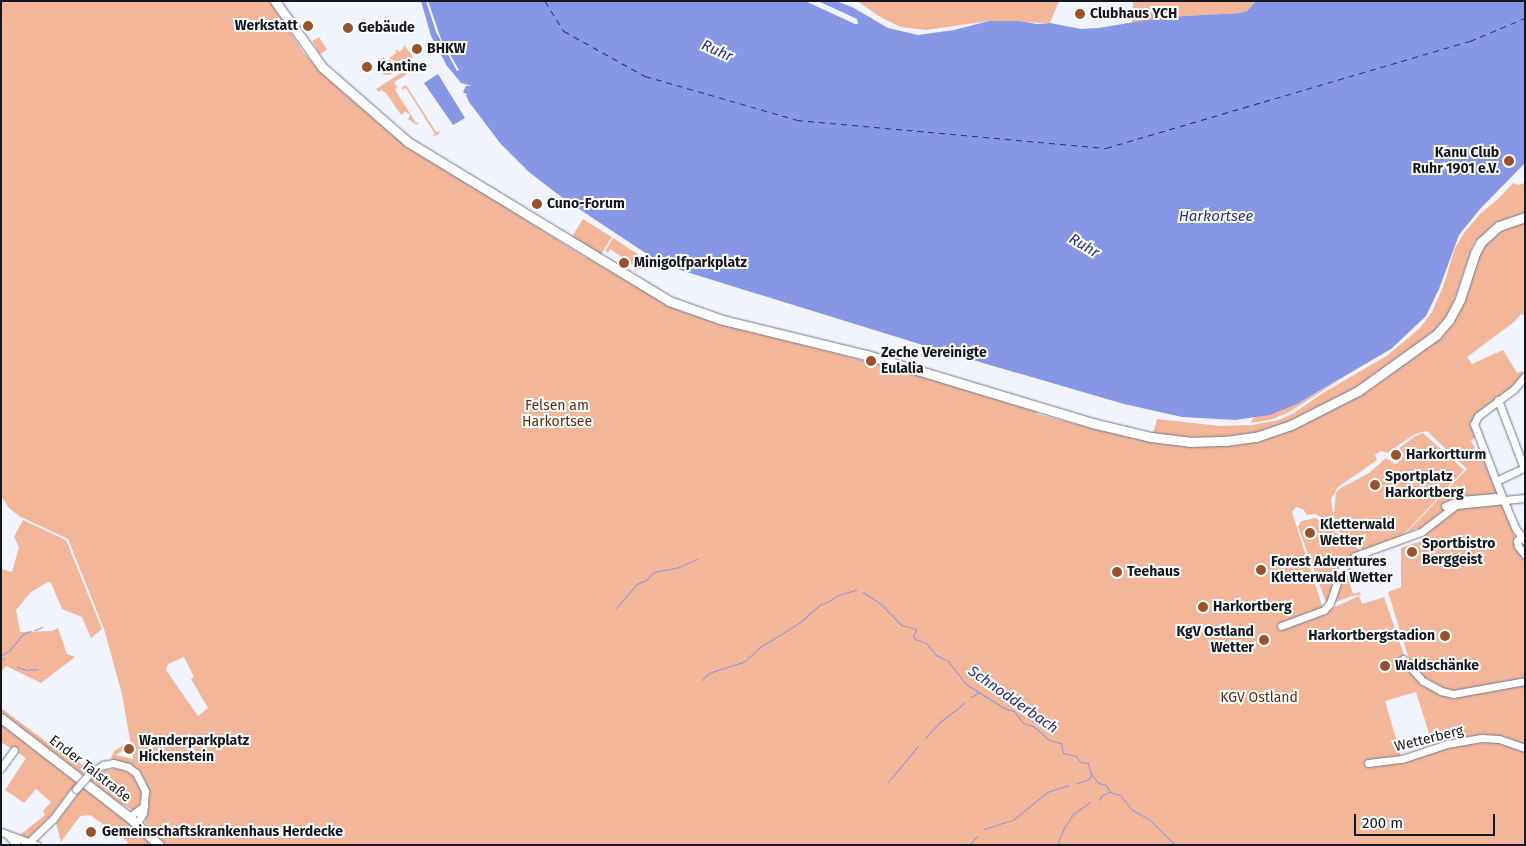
<!DOCTYPE html>
<html>
<head>
<meta charset="utf-8">
<style>
  body { margin:0 }
  #map { position:relative; width:1526px; height:846px; overflow:hidden; background:#f1f3fe; font-family:"Fira Sans",sans-serif }
  div>[style] { position:absolute }
  [style*='--x'] { left:calc(var(--x)*1px); top:calc(var(--y)*1px); width:calc(var(--w)*1px); rotate:calc(var(--a)*1deg) }
  .green>* { inset:0; background:#f3b698; transform-origin:0 0 }
  .water>* { inset:0; background:#8797e6 }
  .stream>* { height:1px; margin:-0.5px; padding:0 0.5px; transform-origin:0.5px; border-radius:0.5px; background:#8797e6 }
  .ferry>* { height:1px; margin-top:-0.5px; transform-origin:0; background:repeating-linear-gradient(90deg,#2a2d88 0 6px,transparent 0 11px) }
  .roads { filter:drop-shadow(0 0 1px #727790) drop-shadow(0 0 1px #727790) }
  .minor>* { height:7px; margin:-3.5px; padding:0 3.5px; transform-origin:3.5px; border-radius:3.5px; background:#fff }
  .major>* { height:9px; margin:-4.5px; padding:0 4.5px; transform-origin:4.5px; border-radius:4.5px; background:#fff }
  .bridges { filter:drop-shadow(0 0 1px #727790) drop-shadow(0 0 1px #727790) }
  .minor-bridge>* { height:7px; margin:-3.5px; padding:0 3.5px; transform-origin:3.5px; border-radius:3.5px; background:#fff }
  .dots>* { width:14px; height:14px; translate:-50% -50%; box-sizing:border-box; border:2px solid #fff; border-radius:50% }
  span { translate:-50% -50%; white-space:nowrap; text-align:center; line-height:1.15; -webkit-text-stroke:4px #fff; paint-order:stroke }
  .poi-label { font-size:14px; color:#141620; font-weight:700 }
  .left { translate:0 -50%; text-align:left }
  .right { translate:-100% -50%; text-align:right }
  .park-label { font-size:14px; color:#612c0b }
  .street-label { font-size:14px; color:#141620 }
  .water-label { font-size:15px; color:#2a2d88; font-style:italic }
  .frame { position:absolute; inset:0; border:2px solid #141620; pointer-events:none }
  .scale { position:absolute; left:1354px; top:814px; width:141px; height:22px; box-sizing:border-box; border:2px solid #141620; border-top:0; padding-left:6px; font-size:15px; line-height:18px; white-space:nowrap; color:#141620; -webkit-text-stroke:4px #fff; paint-order:stroke }
</style>
</head>
<body>
<div id="map">
  <div class="green">
    <div style="clip-path:polygon(evenodd,1px 1px,270px 1px,303px 52px,327px 78px,392px 134px,567px 246px,667px 304px,689px 314px,910px 373px,1035px 410px,1037px 414px,1045px 416px,1088px 427px,1215px 444px,1302px 423px,1441px 333px,1480px 248px,1496px 231px,1525px 219px,1525px 316px,1521px 314px,1514px 322px,1467px 357px,1472px 364px,1503px 350px,1517px 373px,1522px 371px,1524px 374px,1514px 386px,1477px 414px,1470px 424px,1475px 437px,1471px 441px,1477px 451px,1480px 450px,1515px 536px,1515px 541px,1525px 558px,1525px 845px,164px 845px,145px 823px,148px 801px,145px 780px,138px 770px,130px 764px,113px 760px,111px 758px,114px 751px,127px 743px,129px 746px,116px 755px,133px 759px,133px 744px,130px 740px,122px 694px,104px 629px,68px 539px,19px 516px,9px 508px,1px 496px,1px 1px,1427px 431px,1467px 469px,1405px 534px,1417px 528px,1426px 545px,1423px 546px,1421px 541px,1401px 548px,1401px 587px,1388px 592px,1412px 669px,1410px 672px,1384px 597px,1362px 604px,1359px 596px,1324px 612px,1292px 512px,1296px 507px,1303px 509px,1307px 515px,1316px 514px,1335px 528px,1331px 499px,1338px 487px,1377px 460px,1375px 455px,1381px 451px,1387px 453px,1415px 434px,1427px 431px,1px 1px,184px 657px,194px 677px,191px 679px,208px 708px,198px 716px,166px 670px,168px 664px,184px 657px,1px 1px,1416px 692px,1434px 749px,1402px 759px,1385px 701px,1416px 692px)"></div>
    <div style="clip-path:polygon(857px 1px,1059px 1px,1050px 23px,989px 21px,926px 30px,901px 27px,882px 18px)"></div>
    <div style="clip-path:polygon(1133px 1px,1256px 1px,1247px 11px,1240px 13px,1166px 17px,1132px 23px)"></div>
    <div style="left:319px;top:37px;width:15px;height:8px;rotate:58deg"></div>
    <div style="clip-path:polygon(404px 45px,413px 57px,403px 66px,389px 58px,396px 53px,396px 49px,399px 52px,403px 49px)"></div>
    <div style="clip-path:polygon(384px 57px,384px 61px,388px 59px,402px 67px,389px 75px,383px 74px,376px 62px)"></div>
    <div style="clip-path:polygon(404px 71px,406px 75px,394px 82px,397px 87px,395px 90px,416px 123px,419px 122px,417px 125px,408px 119px,410px 115px,405px 111px,402px 115px,399px 112px,386px 93px,381px 90px,379px 92px,376px 89px)"></div>
    <div style="clip-path:polygon(406px 85px,436px 132px,440px 131px,438px 135px,432px 136px,435px 134px,406px 88px,402px 90px,402px 87px)"></div>
    <div style="clip-path:polygon(1513px 183px,1518px 185px,1525px 183px,1525px 213px,1494px 225px,1476px 241px,1472px 248px,1452px 307px,1442px 324px,1430px 337px,1357px 389px,1300px 418px,1248px 436px,1187px 438px,1153px 434px,1157px 419px,1220px 426px,1252px 425px,1279px 420px,1294px 413px,1323px 393px,1388px 355px,1420px 328px,1432px 312px,1443px 287px,1455px 248px,1464px 233px,1480px 214px,1498px 199px)"></div>
    <div style="left:583px;top:219px;width:34px;height:22px;rotate:32deg"></div>
    <div style="clip-path:polygon(613px 238px,645px 259px,640px 269px,610px 249px,608px 253px,605px 251px)"></div>
    <div style="clip-path:polygon(1345px 377px,1289px 412px,1273px 419px,1251px 423px,1253px 418px,1297px 404px)"></div>
    <div style="clip-path:polygon(1423px 433px,1464px 470px,1403px 535px,1364px 551px,1338px 531px,1334px 515px,1336px 493px,1339px 489px,1369px 473px,1386px 458px,1395px 464px,1398px 463px,1404px 454px,1399px 448px,1414px 437px)"></div>
    <div style="clip-path:polygon(1316px 518px,1361px 551px,1345px 568px,1353px 594px,1360px 592px,1361px 595px,1352px 596px,1327px 605px,1298px 527px,1301px 521px)"></div>
    <div style="clip-path:polygon(23px 520px,66px 540px,102px 629px,91px 638px,82px 617px,62px 609px,51px 583px,48px 582px,31px 592px,16px 610px,20px 632px,52px 631px,58px 628px,67px 654px,75px 657px,41px 683px,6px 666px,1px 672px,1px 569px,12px 572px,19px 547px,14px 537px)"></div>
    <div style="clip-path:polygon(1px 708px,56px 749px,83px 765px,89px 763px,92px 765px,82px 774px,1px 714px)"></div>
    <div style="clip-path:polygon(1px 722px,77px 781px,50px 817px,27px 839px,20px 835px,45px 815px,43px 811px,51px 802px,36px 789px,24px 803px,5px 790px,26px 758px,1px 742px)"></div>
    <div style="clip-path:polygon(120px 768px,133px 775px,142px 792px,140px 806px,134px 811px,116px 801px,90px 780px,101px 771px)"></div>
    <div style="clip-path:polygon(84px 787px,139px 830px,153px 845px,126px 845px,128px 842px,90px 815px,80px 816px,61px 842px,56px 823px)"></div>
  </div>
  <div class="water">
    <div style="clip-path:polygon(421px 1px,426px 1px,436px 32px,457px 71px,459px 70px,441px 39px,428px 1px,805px 1px,855px 24px,858px 24px,857px 19px,818px 1px,836px 1px,852px 7px,888px 28px,918px 35px,954px 30px,989px 21px,1019px 21px,1037px 24px,1050px 23px,1081px 29px,1098px 28px,1166px 17px,1240px 13px,1247px 11px,1256px 1px,1525px 1px,1525px 163px,1480px 209px,1459px 235px,1439px 289px,1426px 316px,1391px 349px,1297px 404px,1270px 415px,1235px 420px,1182px 417px,1124px 404px,942px 351px,706px 278px,680px 270px,650px 256px,564px 199px,529px 172px,500px 143px,469px 102px,466px 95px,468px 95px,463px 92px,466px 86px,472px 86px,461px 83px,447px 66px,431px 36px)"></div>
    <div style="clip-path:polygon(438px 74px,465px 118px,453px 125px,424px 83px)"></div>
  </div>
  <div class="stream">
    <div style="--x:863;--y:592;--w:23;--a:34"></div>
    <div style="--x:882;--y:605;--w:28;--a:46"></div>
    <div style="--x:901;--y:625;--w:16;--a:15"></div>
    <div style="--x:916;--y:629;--w:8;--a:113"></div>
    <div style="--x:913;--y:636;--w:4;--a:56"></div>
    <div style="--x:915;--y:639;--w:12;--a:20"></div>
    <div style="--x:926;--y:643;--w:16;--a:50"></div>
    <div style="--x:936;--y:655;--w:13;--a:27"></div>
    <div style="--x:948;--y:661;--w:29;--a:52"></div>
    <div style="--x:966;--y:684;--w:45;--a:32.3"></div>
    <div style="--x:1004;--y:708;--w:10;--a:17"></div>
    <div style="--x:1014;--y:711;--w:15;--a:53"></div>
    <div style="--x:1023;--y:723;--w:10;--a:17"></div>
    <div style="--x:1033;--y:726;--w:21;--a:41"></div>
    <div style="--x:1049;--y:740;--w:12;--a:14"></div>
    <div style="--x:1061;--y:743;--w:10;--a:79"></div>
    <div style="--x:1063;--y:753;--w:13;--a:13"></div>
    <div style="--x:1076;--y:756;--w:7;--a:56"></div>
    <div style="--x:1080;--y:762;--w:8;--a:7"></div>
    <div style="--x:1088;--y:763;--w:9;--a:77"></div>
    <div style="--x:1090;--y:772;--w:14;--a:54"></div>
    <div style="--x:1098;--y:783;--w:8;--a:14"></div>
    <div style="--x:1106;--y:785;--w:8;--a:60"></div>
    <div style="--x:1110;--y:792;--w:10;--a:17"></div>
    <div style="--x:1120;--y:795;--w:19;--a:51"></div>
    <div style="--x:1132;--y:810;--w:19;--a:28"></div>
    <div style="--x:1149;--y:819;--w:37;--a:45"></div>
    <div style="--x:616;--y:608;--w:32;--a:-49"></div>
    <div style="--x:637;--y:584;--w:10;--a:-24"></div>
    <div style="--x:646;--y:580;--w:11;--a:-45"></div>
    <div style="--x:654;--y:572;--w:25;--a:-11"></div>
    <div style="--x:679;--y:567;--w:20;--a:-24"></div>
    <div style="--x:35;--y:630;--w:8;--a:-23"></div>
    <div style="--x:1;--y:655;--w:9;--a:-27"></div>
    <div style="--x:9;--y:651;--w:22;--a:-51"></div>
    <div style="--x:23;--y:634;--w:8;--a:-23"></div>
    <div style="--x:1;--y:657;--w:4;--a:45"></div>
    <div style="--x:17;--y:667;--w:10;--a:17"></div>
    <div style="--x:27;--y:670;--w:11;--a:-5"></div>
    <div style="--x:702;--y:680;--w:10;--a:-45"></div>
    <div style="--x:709;--y:673;--w:38;--a:-18"></div>
    <div style="--x:745;--y:661;--w:21;--a:-43"></div>
    <div style="--x:760;--y:647;--w:46;--a:-31.6"></div>
    <div style="--x:799;--y:623;--w:29;--a:-41"></div>
    <div style="--x:821;--y:604;--w:6;--a:-18"></div>
    <div style="--x:827;--y:602;--w:13;--a:-32"></div>
    <div style="--x:838;--y:595;--w:19;--a:-16"></div>
    <div style="--x:971;--y:697;--w:9;--a:-32"></div>
    <div style="--x:925;--y:738;--w:22;--a:-47"></div>
    <div style="--x:940;--y:722;--w:31;--a:-38"></div>
    <div style="--x:888;--y:782;--w:47;--a:-50.2"></div>
    <div style="--x:1077;--y:783;--w:13;--a:-18"></div>
    <div style="--x:1089;--y:779;--w:6;--a:-59"></div>
    <div style="--x:1099;--y:800;--w:4;--a:-63"></div>
    <div style="--x:1101;--y:796;--w:9;--a:-27"></div>
    <div style="--x:984;--y:829;--w:32;--a:-18"></div>
    <div style="--x:1014;--y:819;--w:43;--a:-39.3"></div>
    <div style="--x:1047;--y:792;--w:22;--a:-18"></div>
    <div style="--x:969;--y:845;--w:12;--a:-48"></div>
    <div style="--x:1057;--y:845;--w:18;--a:-68"></div>
    <div style="--x:1064;--y:828;--w:17;--a:-57"></div>
    <div style="--x:1073;--y:814;--w:21;--a:-35"></div>
  </div>
  <div class="ferry">
    <div style="--x:545;--y:1;--w:36;--a:58"></div>
    <div style="--x:564;--y:31;--w:93;--a:29.1"></div>
    <div style="--x:645;--y:76;--w:158;--a:16.1"></div>
    <div style="--x:797;--y:120;--w:310;--a:5.2"></div>
    <div style="--x:1106;--y:148;--w:379;--a:-16.4"></div>
    <div style="--x:1470;--y:41;--w:60;--a:-22.7"></div>
  </div>
  <div class="roads">
    <div class="minor">
      <div style="--x:1525;--y:376;--w:17;--a:130"></div>
      <div style="--x:1514;--y:389;--w:45;--a:143.1"></div>
      <div style="--x:1478;--y:416;--w:9;--a:117"></div>
      <div style="--x:1474;--y:424;--w:80;--a:68.9"></div>
      <div style="--x:1503;--y:499;--w:33;--a:67"></div>
      <div style="--x:1516;--y:529;--w:15;--a:53"></div>
      <div style="--x:1496;--y:481;--w:31;--a:-25"></div>
      <div style="--x:1524;--y:468;--w:73;--a:-110.9"></div>
      <div style="--x:1445;--y:506;--w:16;--a:-22"></div>
      <div style="--x:1460;--y:500;--w:35;--a:-5"></div>
      <div style="--x:1520;--y:537;--w:5;--a:127"></div>
      <div style="--x:1517;--y:541;--w:5;--a:79"></div>
      <div style="--x:1518;--y:546;--w:11;--a:52"></div>
      <div style="--x:1281;--y:626;--w:46;--a:-20.4"></div>
      <div style="--x:1324;--y:610;--w:9;--a:-49"></div>
      <div style="--x:1330;--y:603;--w:36;--a:-71"></div>
      <div style="--x:1342;--y:569;--w:18;--a:-45"></div>
      <div style="--x:1355;--y:556;--w:70;--a:-20"></div>
      <div style="--x:1421;--y:532;--w:44;--a:-37.6"></div>
      <div style="--x:1456;--y:505;--w:69;--a:-5.8"></div>
      <div style="--x:1403;--y:659;--w:30;--a:48"></div>
      <div style="--x:1423;--y:681;--w:21;--a:29"></div>
      <div style="--x:1441;--y:691;--w:12;--a:14"></div>
      <div style="--x:1453;--y:694;--w:73;--a:-10.2"></div>
      <div style="--x:1368;--y:763;--w:34;--a:-7"></div>
      <div style="--x:1402;--y:759;--w:47;--a:-18.4"></div>
      <div style="--x:1447;--y:744;--w:36;--a:-10"></div>
      <div style="--x:1482;--y:738;--w:17;--a:3"></div>
      <div style="--x:1499;--y:739;--w:28;--a:19"></div>
      <div style="--x:1;--y:768;--w:22;--a:-54"></div>
      <div style="--x:91;--y:772;--w:14;--a:-30"></div>
      <div style="--x:103;--y:765;--w:10;--a:-11"></div>
      <div style="--x:113;--y:763;--w:16;--a:15"></div>
      <div style="--x:128;--y:767;--w:10;--a:37"></div>
      <div style="--x:136;--y:773;--w:20;--a:63"></div>
      <div style="--x:145;--y:791;--w:22;--a:95"></div>
      <div style="--x:143;--y:813;--w:12;--a:121"></div>
      <div style="--x:129;--y:817;--w:19;--a:-36"></div>
      <div style="--x:1;--y:832;--w:38;--a:20"></div>
      <div style="--x:8;--y:835;--w:13;--a:48"></div>
      <div style="--x:26;--y:845;--w:37;--a:-44"></div>
      <div style="--x:53;--y:819;--w:38;--a:-53"></div>
    </div>
    <div class="major">
      <div style="--x:275;--y:1;--w:81;--a:54.5"></div>
      <div style="--x:322;--y:67;--w:114;--a:41.1"></div>
      <div style="--x:408;--y:142;--w:306;--a:31.3"></div>
      <div style="--x:669;--y:301;--w:57;--a:19.4"></div>
      <div style="--x:723;--y:320;--w:148;--a:13.7"></div>
      <div style="--x:867;--y:355;--w:235;--a:16.8"></div>
      <div style="--x:1092;--y:423;--w:61;--a:13.3"></div>
      <div style="--x:1151;--y:437;--w:39;--a:7"></div>
      <div style="--x:1190;--y:442;--w:36;--a:-2"></div>
      <div style="--x:1226;--y:441;--w:30;--a:-8"></div>
      <div style="--x:1256;--y:437;--w:37;--a:-19"></div>
      <div style="--x:1291;--y:425;--w:75;--a:-26.9"></div>
      <div style="--x:1358;--y:391;--w:96;--a:-35.7"></div>
      <div style="--x:1436;--y:335;--w:20;--a:-49"></div>
      <div style="--x:1449;--y:320;--w:24;--a:-62"></div>
      <div style="--x:1460;--y:299;--w:48;--a:-71.9"></div>
      <div style="--x:1475;--y:253;--w:13;--a:-61"></div>
      <div style="--x:1481;--y:242;--w:24;--a:-42"></div>
      <div style="--x:1499;--y:226;--w:28;--a:-19"></div>
      <div style="--x:1;--y:718;--w:162;--a:37.7"></div>
      <div style="--x:129;--y:817;--w:41;--a:43"></div>
    </div>
  </div>
  <div class="bridges">
    <div class="minor-bridge">
      <div style="--x:76;--y:789;--w:23;--a:-49"></div>
    </div>
  </div>
  <div class="dots">
    <div style="left:1080px;top:14px;background:#99522b"></div>
    <div style="left:308px;top:26px;background:#99522b"></div>
    <div style="left:348px;top:28px;background:#99522b"></div>
    <div style="left:417px;top:49px;background:#99522b"></div>
    <div style="left:367px;top:67px;background:#99522b"></div>
    <div style="left:1509px;top:161px;background:#99522b"></div>
    <div style="left:537px;top:204px;background:#99522b"></div>
    <div style="left:624px;top:263px;background:#99522b"></div>
    <div style="left:871px;top:361px;background:#99522b"></div>
    <div style="left:1396px;top:455px;background:#99522b"></div>
    <div style="left:1375px;top:485px;background:#99522b"></div>
    <div style="left:1310px;top:533px;background:#99522b"></div>
    <div style="left:1412px;top:552px;background:#99522b"></div>
    <div style="left:1261px;top:570px;background:#99522b"></div>
    <div style="left:1117px;top:572px;background:#99522b"></div>
    <div style="left:1203px;top:607px;background:#99522b"></div>
    <div style="left:1445px;top:636px;background:#99522b"></div>
    <div style="left:1264px;top:640px;background:#99522b"></div>
    <div style="left:1385px;top:666px;background:#99522b"></div>
    <div style="left:129px;top:749px;background:#99522b"></div>
    <div style="left:91px;top:832px;background:#99522b"></div>
  </div>
  <div class="poi-label">
    <span class="left" style="left:1090px;top:14px">Clubhaus YCH</span>
    <span class="right" style="left:298px;top:26px">Werkstatt</span>
    <span class="left" style="left:358px;top:28px">Gebäude</span>
    <span class="left" style="left:427px;top:49px">BHKW</span>
    <span class="left" style="left:377px;top:67px">Kantine</span>
    <span class="right" style="left:1499px;top:161px">Kanu Club<br>Ruhr 1901 e.V.</span>
    <span class="left" style="left:547px;top:204px">Cuno-Forum</span>
    <span class="left" style="left:634px;top:263px">Minigolfparkplatz</span>
    <span class="left" style="left:881px;top:361px">Zeche Vereinigte<br>Eulalia</span>
    <span class="left" style="left:1406px;top:455px">Harkortturm</span>
    <span class="left" style="left:1385px;top:485px">Sportplatz<br>Harkortberg</span>
    <span class="left" style="left:1320px;top:533px">Kletterwald<br>Wetter</span>
    <span class="left" style="left:1422px;top:552px">Sportbistro<br>Berggeist</span>
    <span class="left" style="left:1271px;top:570px">Forest Adventures<br>Kletterwald Wetter</span>
    <span class="left" style="left:1127px;top:572px">Teehaus</span>
    <span class="left" style="left:1213px;top:607px">Harkortberg</span>
    <span class="right" style="left:1254px;top:640px">KgV Ostland<br>Wetter</span>
    <span class="right" style="left:1435px;top:636px">Harkortbergstadion</span>
    <span class="left" style="left:1395px;top:666px">Waldschänke</span>
    <span class="left" style="left:139px;top:749px">Wanderparkplatz<br>Hickenstein</span>
    <span class="left" style="left:102px;top:832px">Gemeinschaftskrankenhaus Herdecke</span>
  </div>
  <div class="park-label">
    <span style="left:557px;top:414px">Felsen am<br>Harkortsee</span>
    <span style="left:1259px;top:698px">KGV Ostland</span>
  </div>
  <div class="street-label">
    <span style="left:1429px;top:739px;rotate:-14deg">Wetterberg</span>
    <span style="left:90px;top:769px;rotate:38deg">Ender Talstraße</span>
  </div>
  <div class="water-label">
    <span style="left:717px;top:51px;rotate:24deg">Ruhr</span>
    <span style="left:1216px;top:217px">Harkortsee</span>
    <span style="left:1084px;top:246px;rotate:31deg">Ruhr</span>
    <span style="left:1013px;top:700px;rotate:35deg">Schnodderbach</span>
  </div>
  <div class="frame"></div>
  <div class="scale">200 m</div>
</div>
</body>
</html>
